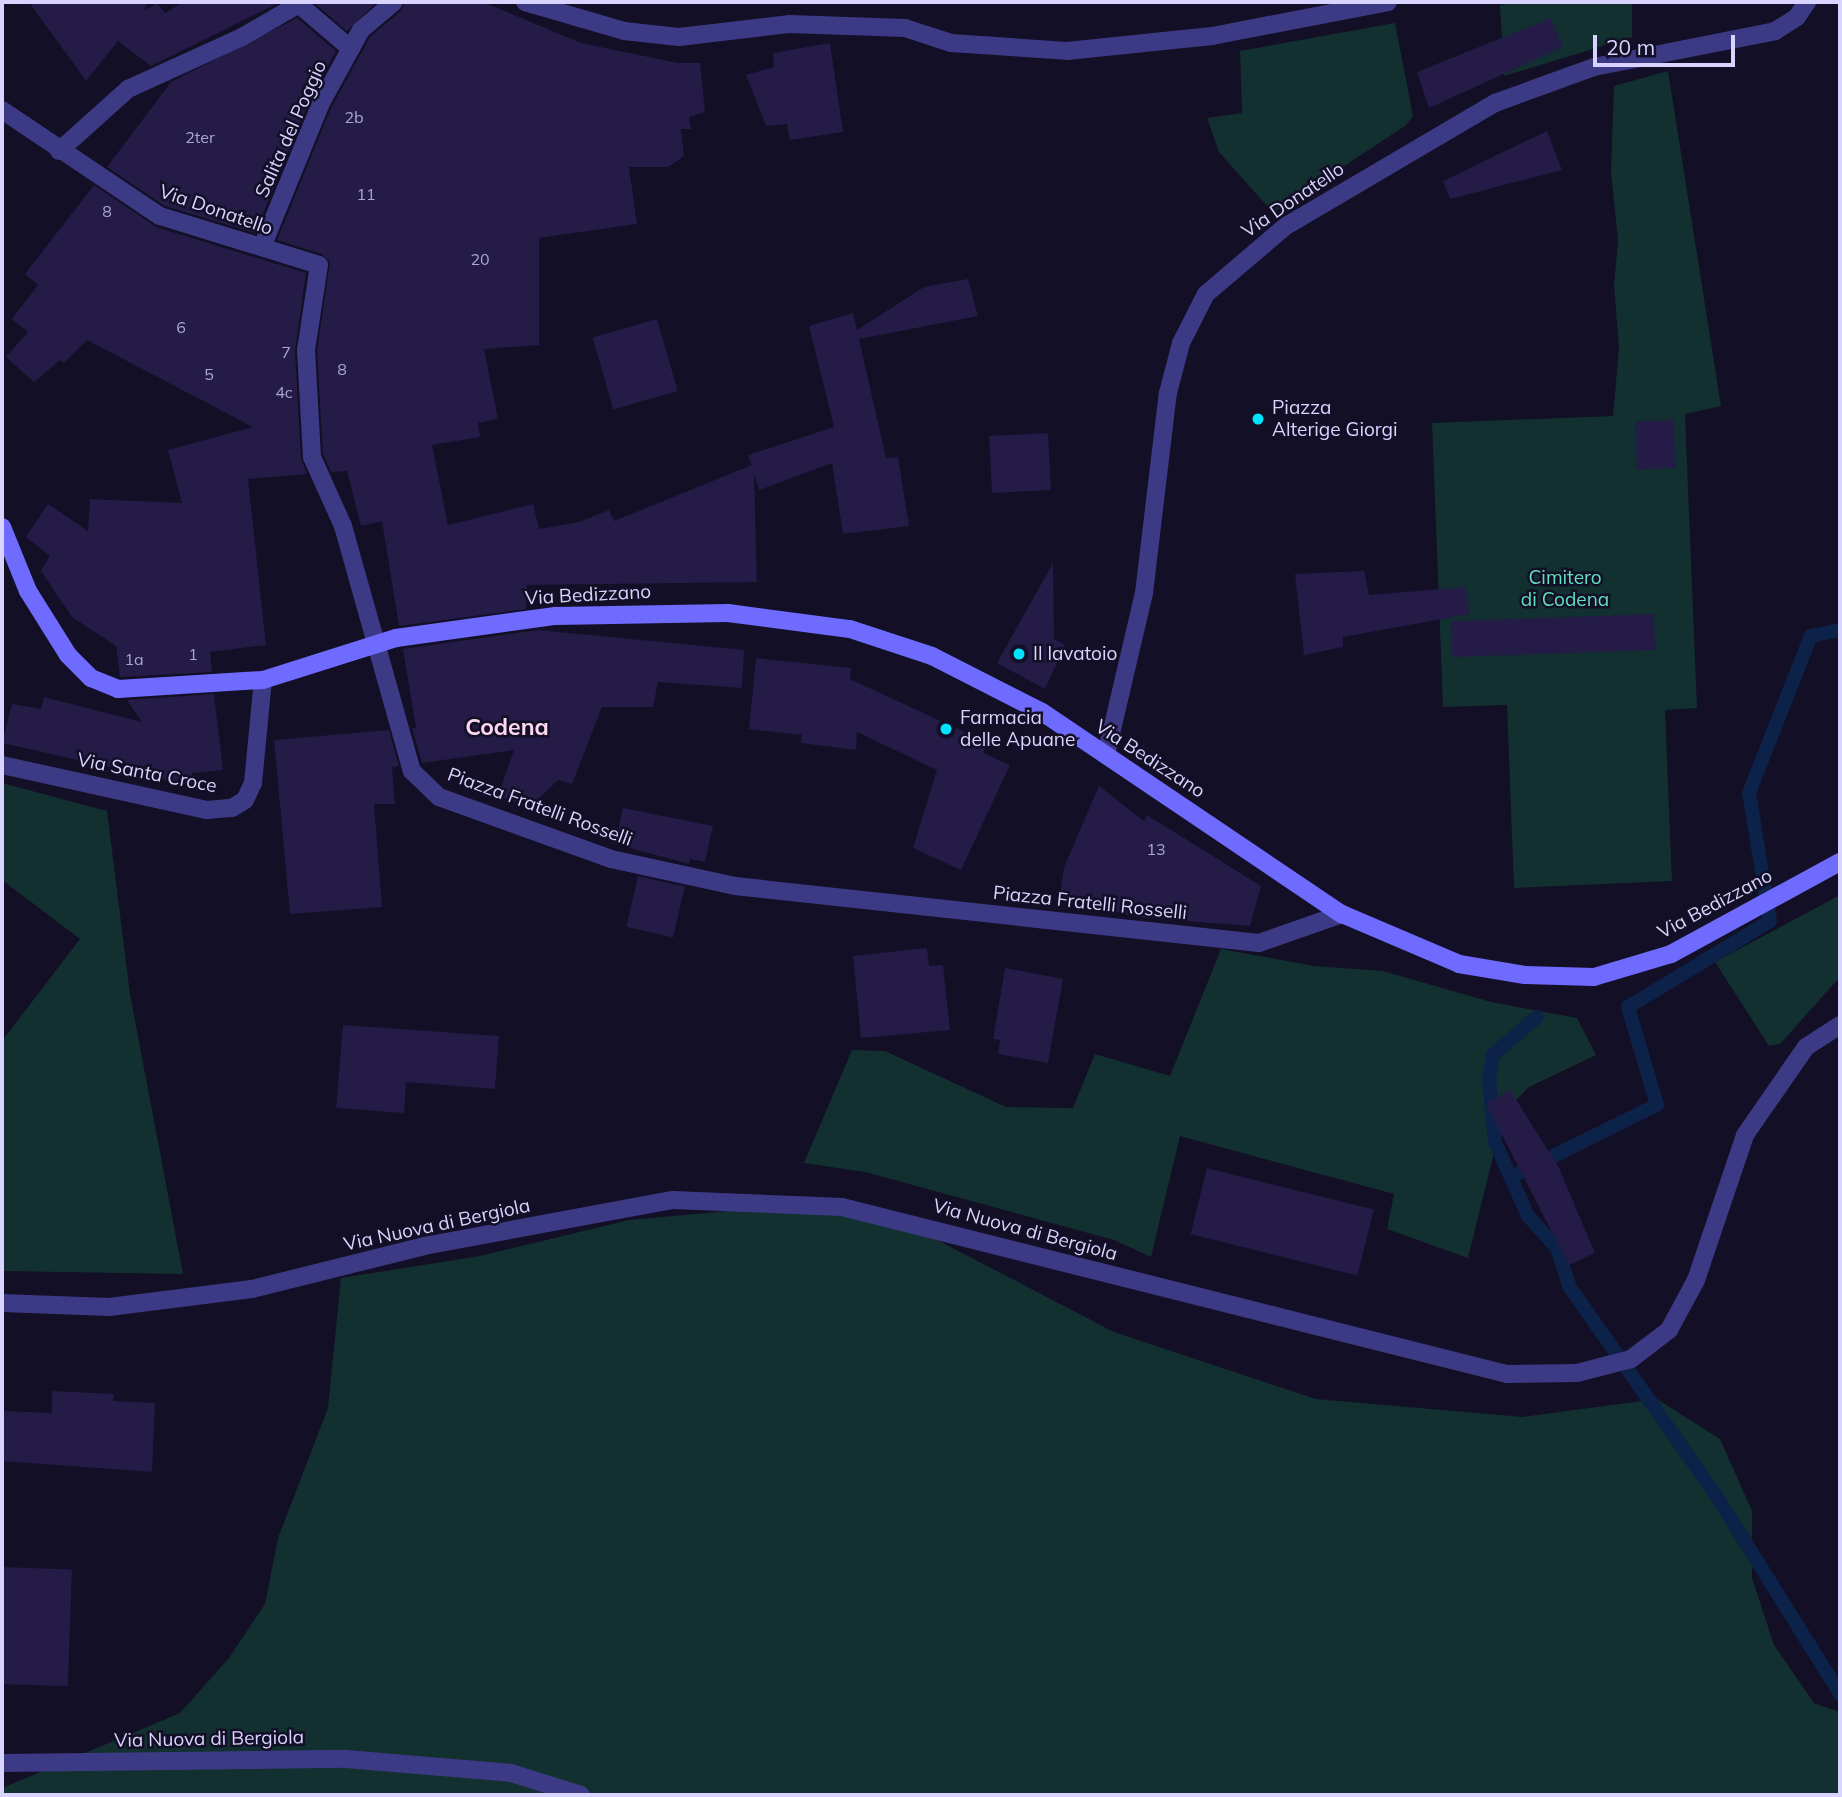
<!DOCTYPE html>
<html>
<head>
<meta charset="utf-8">
<style>
  body { margin:0 }
  #map { position:relative; width:1842px; height:1797px; overflow:hidden; background:#130f26; font-family:Mulish,sans-serif }
  div>[style] { position:absolute }
  [style*='--x'] { left:calc(var(--x)*1px); top:calc(var(--y)*1px); width:calc(var(--w)*1px); rotate:calc(var(--a)*1deg) }
  .green>* { inset:0; background:#12302f }
  .stream>* { height:14px; margin:-7px; padding:0 7px; transform-origin:7px; border-radius:7px; background:#0c2248 }
  .building>* { inset:0; background:#241b47; transform-origin:0 0 }
  .street>* { height:18px; margin:-9px; padding:0 9px; transform-origin:9px; border-radius:9px; background:#3d3a85 }
  .secondary>* { height:18px; margin:-9px; padding:0 9px; transform-origin:9px; border-radius:9px; background:#6f6bff }
  .dots>* { width:19px; height:19px; translate:-50% -50%; box-sizing:border-box; border:4px solid #130f26; border-radius:50% }
  span { translate:-50% -50%; white-space:nowrap; text-align:center; line-height:1.15; -webkit-text-stroke:5px #130f26; paint-order:stroke }
  .number-label { font-size:16px; color:#aca6d1 }
  .number-label span { -webkit-text-stroke-width:0 }
  .street-label { font-size:19px; color:#d9d4ff }
  .poi-label { font-size:19px; color:#d9d4ff }
  .left { translate:0 -50%; text-align:left }
  .park-label { font-size:19px; color:#5fe0c0 }
  .quarter-label { font-size:23px; color:#ffd6f0; font-weight:700 }
  .frame { position:absolute; inset:0; border:4px solid #d9d4ff; pointer-events:none }
  .scale { position:absolute; left:1593px; top:35px; width:142px; height:32px; box-sizing:border-box; border:4px solid #d9d4ff; border-top:0; padding-left:9px; font-size:21px; line-height:24px; white-space:nowrap; color:#d9d4ff; -webkit-text-stroke:5px #130f26; paint-order:stroke }
</style>
</head>
<body>
<div id="map">
  <div class="green">
    <div style="clip-path:polygon(1523px 2px,1632px 2px,1632px 37px,1504px 76px,1500px 5px)"></div>
    <div style="clip-path:polygon(1395px 23px,1413px 116px,1405px 126px,1273px 213px,1219px 152px,1207px 118px,1242px 113px,1240px 51px)"></div>
    <div style="clip-path:polygon(1668px 71px,1721px 406px,1685px 414px,1697px 708px,1665px 710px,1672px 881px,1514px 888px,1507px 705px,1443px 707px,1432px 423px,1613px 416px,1619px 348px,1614px 285px,1618px 241px,1611px 172px,1614px 86px)"></div>
    <div style="clip-path:polygon(2px 783px,107px 811px,130px 994px,183px 1274px,2px 1271px,2px 1041px,80px 939px,2px 880px)"></div>
    <div style="clip-path:polygon(1840px 895px,1840px 977px,1780px 1044px,1769px 1046px,1715px 962px)"></div>
    <div style="clip-path:polygon(1221px 949px,1314px 966px,1383px 971px,1491px 1002px,1577px 1018px,1596px 1055px,1529px 1087px,1504px 1112px,1468px 1258px,1387px 1229px,1394px 1194px,1180px 1136px,1151px 1257px,1114px 1240px,865px 1172px,804px 1163px,852px 1050px,885px 1051px,1006px 1107px,1073px 1108px,1095px 1054px,1170px 1076px)"></div>
    <div style="clip-path:polygon(773px 1207px,844px 1207px,916px 1229px,1114px 1332px,1316px 1399px,1523px 1417px,1657px 1399px,1720px 1439px,1752px 1511px,1752px 1578px,1774px 1645px,1814px 1703px,1840px 1712px,1840px 1795px,2px 1795px,2px 1788px,180px 1713px,229px 1658px,265px 1604px,278px 1538px,328px 1408px,341px 1278px,480px 1256px,629px 1220px)"></div>
  </div>
  <div class="stream">
    <div style="--x:1537;--y:1017;--w:58;--a:139.2"></div>
    <div style="--x:1493;--y:1055;--w:24;--a:99"></div>
    <div style="--x:1489;--y:1079;--w:63;--a:84.6"></div>
    <div style="--x:1495;--y:1142;--w:81;--a:66"></div>
    <div style="--x:1528;--y:1216;--w:43;--a:47.8"></div>
    <div style="--x:1557;--y:1248;--w:40;--a:72"></div>
    <div style="--x:1569;--y:1286;--w:252;--a:54.9"></div>
    <div style="--x:1714;--y:1492;--w:238;--a:58"></div>
    <div style="--x:1511;--y:1177;--w:163;--a:-26.3"></div>
    <div style="--x:1657;--y:1105;--w:102;--a:-106.5"></div>
    <div style="--x:1628;--y:1007;--w:166;--a:-31.2"></div>
    <div style="--x:1770;--y:921;--w:130;--a:-99.3"></div>
    <div style="--x:1749;--y:793;--w:169;--a:-68.5"></div>
    <div style="--x:1811;--y:636;--w:30;--a:-12"></div>
  </div>
  <div class="building">
    <div style="clip-path:polygon(29px 2px,148px 2px,144px 11px,157px 3px,165px 13px,183px 2px,280px 2px,151px 66px,118px 41px,86px 81px)"></div>
    <div style="clip-path:polygon(313px 2px,377px 2px,347px 31px)"></div>
    <div style="clip-path:polygon(405px 2px,483px 2px,581px 43px,678px 63px,700px 63px,705px 112px,689px 117px,691px 129px,681px 129px,684px 156px,668px 167px,629px 167px,637px 224px,539px 238px,539px 345px,484px 349px,498px 419px,478px 423px,480px 437px,432px 445px,448px 525px,533px 504px,539px 529px,579px 522px,609px 510px,614px 521px,752px 465px,748px 455px,834px 427px,809px 326px,853px 313px,857px 330px,924px 287px,968px 279px,978px 316px,859px 339px,886px 458px,898px 457px,909px 526px,843px 534px,832px 463px,759px 490px,754px 473px,757px 582px,527px 585px,526px 609px,399px 626px,382px 521px,361px 526px,347px 471px,331px 472px,323px 454px,317px 351px,330px 262px,322px 254px,277px 240px,331px 108px,370px 37px,401px 11px)"></div>
    <div style="clip-path:polygon(297px 18px,336px 51px,310px 99px,255px 233px,165px 206px,107px 167px,171px 82px)"></div>
    <div style="clip-path:polygon(1551px 18px,1563px 47px,1429px 108px,1417px 72px)"></div>
    <div style="clip-path:polygon(830px 43px,843px 132px,790px 140px,787px 124px,766px 126px,746px 75px,774px 67px,773px 53px)"></div>
    <div style="clip-path:polygon(1547px 131px,1562px 170px,1450px 199px,1443px 181px)"></div>
    <div style="clip-path:polygon(94px 185px,156px 227px,306px 273px,295px 351px,301px 458px,307px 474px,248px 479px,266px 645px,210px 652px,212px 672px,120px 677px,116px 646px,72px 617px,41px 571px,50px 556px,26px 537px,48px 504px,88px 531px,90px 499px,182px 503px,168px 450px,253px 427px,87px 340px,64px 363px,60px 360px,34px 382px,6px 357px,28px 332px,12px 319px,38px 285px,25px 274px)"></div>
    <div style="left:657px;top:319px;width:75px;height:67px;rotate:74deg"></div>
    <div style="left:1674px;top:420px;width:48px;height:39px;rotate:88deg"></div>
    <div style="left:1048px;top:433px;width:57px;height:59px;rotate:87deg"></div>
    <div style="clip-path:polygon(1053px 563px,1054px 639px,1065px 645px,1045px 689px,997px 663px)"></div>
    <div style="clip-path:polygon(1364px 571px,1369px 595px,1466px 587px,1470px 614px,1343px 637px,1343px 647px,1304px 655px,1295px 574px)"></div>
    <div style="left:1654px;top:614px;width:36px;height:203px;rotate:88deg"></div>
    <div style="clip-path:polygon(539px 630px,744px 650px,742px 688px,658px 682px,653px 707px,602px 707px,572px 784px,558px 780px,530px 807px,498px 796px,514px 750px,422px 763px,412px 728px,416px 728px,403px 649px)"></div>
    <div style="clip-path:polygon(756px 658px,851px 668px,850px 679px,988px 743px,983px 753px,1010px 765px,961px 870px,913px 848px,937px 770px,857px 732px,856px 750px,801px 743px,802px 735px,749px 729px)"></div>
    <div style="clip-path:polygon(214px 694px,223px 770px,192px 773px,193px 786px,2px 743px,12px 704px,41px 709px,44px 697px,142px 722px,127px 700px)"></div>
    <div style="clip-path:polygon(389px 730px,399px 766px,392px 767px,395px 804px,374px 804px,382px 907px,290px 914px,274px 740px)"></div>
    <div style="clip-path:polygon(1099px 786px,1144px 821px,1147px 815px,1261px 886px,1250px 926px,1135px 917px,1060px 895px,1064px 867px)"></div>
    <div style="clip-path:polygon(623px 808px,713px 826px,705px 862px,690px 859px,689px 864px,615px 844px)"></div>
    <div style="left:638px;top:876px;width:48px;height:52px;rotate:13deg"></div>
    <div style="clip-path:polygon(927px 948px,929px 966px,943px 965px,950px 1030px,861px 1038px,853px 956px)"></div>
    <div style="clip-path:polygon(1005px 968px,1063px 979px,1048px 1063px,998px 1054px,1000px 1040px,993px 1039px)"></div>
    <div style="clip-path:polygon(343px 1025px,499px 1036px,495px 1089px,406px 1082px,404px 1113px,336px 1108px)"></div>
    <div style="clip-path:polygon(1510px 1090px,1559px 1168px,1595px 1253px,1569px 1265px,1486px 1104px)"></div>
    <div style="left:1207px;top:1168px;width:172px;height:68px;rotate:14deg"></div>
    <div style="clip-path:polygon(52px 1391px,114px 1394px,113px 1401px,155px 1403px,152px 1472px,2px 1461px,2px 1411px,52px 1413px)"></div>
    <div style="left:2px;top:1567px;width:70px;height:117px;rotate:2deg"></div>
  </div>
  <div class="street">
    <div style="--x:296;--y:2;--w:72;--a:40.5"></div>
    <div style="--x:525;--y:2;--w:103;--a:16.3"></div>
    <div style="--x:624;--y:31;--w:55;--a:6.2"></div>
    <div style="--x:679;--y:37;--w:112;--a:-6.7"></div>
    <div style="--x:790;--y:24;--w:115;--a:2"></div>
    <div style="--x:905;--y:28;--w:48;--a:18.1"></div>
    <div style="--x:951;--y:43;--w:116;--a:3.9"></div>
    <div style="--x:1067;--y:51;--w:146;--a:-5.9"></div>
    <div style="--x:1212;--y:36;--w:179;--a:-10.9"></div>
    <div style="--x:2;--y:110;--w:190;--a:33.9"></div>
    <div style="--x:160;--y:216;--w:166;--a:17.1"></div>
    <div style="--x:319;--y:265;--w:86;--a:98.7"></div>
    <div style="--x:306;--y:350;--w:107;--a:86.8"></div>
    <div style="--x:312;--y:457;--w:76;--a:65.8"></div>
    <div style="--x:343;--y:526;--w:255;--a:74.3"></div>
    <div style="--x:412;--y:771;--w:37;--a:44"></div>
    <div style="--x:439;--y:797;--w:183;--a:19.8"></div>
    <div style="--x:611;--y:859;--w:127;--a:12.3"></div>
    <div style="--x:735;--y:886;--w:527;--a:6.21"></div>
    <div style="--x:1259;--y:943;--w:88;--a:-19.3"></div>
    <div style="--x:59;--y:151;--w:93;--a:-41.9"></div>
    <div style="--x:128;--y:89;--w:125;--a:-24.5"></div>
    <div style="--x:242;--y:37;--w:66;--a:-30.1"></div>
    <div style="--x:262;--y:247;--w:156;--a:-67.7"></div>
    <div style="--x:321;--y:103;--w:83;--a:-61.3"></div>
    <div style="--x:361;--y:30;--w:43;--a:-40.3"></div>
    <div style="--x:1106;--y:755;--w:166;--a:-76.8"></div>
    <div style="--x:1144;--y:593;--w:201;--a:-83.2"></div>
    <div style="--x:1168;--y:393;--w:52;--a:-75.4"></div>
    <div style="--x:1181;--y:343;--w:55;--a:-63"></div>
    <div style="--x:1206;--y:294;--w:105;--a:-40.4"></div>
    <div style="--x:1286;--y:226;--w:243;--a:-30.5"></div>
    <div style="--x:1495;--y:103;--w:105;--a:-20"></div>
    <div style="--x:1594;--y:67;--w:185;--a:-11.2"></div>
    <div style="--x:1775;--y:31;--w:26;--a:-32"></div>
    <div style="--x:1797;--y:17;--w:18;--a:-56"></div>
    <div style="--x:2;--y:765;--w:210;--a:12.4"></div>
    <div style="--x:207;--y:810;--w:25;--a:-5"></div>
    <div style="--x:232;--y:808;--w:15;--a:-32"></div>
    <div style="--x:245;--y:800;--w:19;--a:-65"></div>
    <div style="--x:253;--y:783;--w:103;--a:-84.5"></div>
    <div style="--x:2;--y:1303;--w:107;--a:2.1"></div>
    <div style="--x:109;--y:1307;--w:144;--a:-7.2"></div>
    <div style="--x:252;--y:1289;--w:177;--a:-14"></div>
    <div style="--x:424;--y:1246;--w:253;--a:-10.5"></div>
    <div style="--x:673;--y:1200;--w:169;--a:2.4"></div>
    <div style="--x:842;--y:1207;--w:686;--a:14.1"></div>
    <div style="--x:1507;--y:1374;--w:70;--a:-0.8"></div>
    <div style="--x:1577;--y:1373;--w:56;--a:-14.5"></div>
    <div style="--x:1631;--y:1359;--w:48;--a:-37.3"></div>
    <div style="--x:1669;--y:1330;--w:57;--a:-61.6"></div>
    <div style="--x:1696;--y:1280;--w:153;--a:-71.3"></div>
    <div style="--x:1745;--y:1135;--w:107;--a:-55.3"></div>
    <div style="--x:1806;--y:1047;--w:40;--a:-32.9"></div>
    <div style="--x:2;--y:1763;--w:344;--a:-0.7"></div>
    <div style="--x:346;--y:1759;--w:166;--a:4.8"></div>
    <div style="--x:511;--y:1773;--w:73;--a:17.4"></div>
  </div>
  <div class="secondary">
    <div style="--x:2;--y:527;--w:69;--a:67.9"></div>
    <div style="--x:28;--y:591;--w:75;--a:58"></div>
    <div style="--x:68;--y:655;--w:33;--a:45"></div>
    <div style="--x:91;--y:678;--w:29;--a:22"></div>
    <div style="--x:118;--y:689;--w:145;--a:-3.6"></div>
    <div style="--x:263;--y:680;--w:139;--a:-17.5"></div>
    <div style="--x:396;--y:638;--w:161;--a:-7.9"></div>
    <div style="--x:555;--y:616;--w:173;--a:-1"></div>
    <div style="--x:728;--y:613;--w:123;--a:7.5"></div>
    <div style="--x:850;--y:629;--w:86;--a:18.2"></div>
    <div style="--x:932;--y:656;--w:123;--a:27"></div>
    <div style="--x:1042;--y:712;--w:362;--a:34"></div>
    <div style="--x:1342;--y:914;--w:127;--a:23.1"></div>
    <div style="--x:1459;--y:964;--w:67;--a:9.5"></div>
    <div style="--x:1525;--y:975;--w:69;--a:1.7"></div>
    <div style="--x:1594;--y:977;--w:80;--a:-16.6"></div>
    <div style="--x:1671;--y:954;--w:192;--a:-28.6"></div>
  </div>
  <div class="dots">
    <div style="left:1258px;top:419px;background:#00e5ff"></div>
    <div style="left:1019px;top:654px;background:#00e5ff"></div>
    <div style="left:946px;top:729px;background:#00e5ff"></div>
  </div>
  <div class="number-label">
    <span style="left:354px;top:117px">2b</span>
    <span style="left:200px;top:137px">2ter</span>
    <span style="left:366px;top:194px">11</span>
    <span style="left:107px;top:211px">8</span>
    <span style="left:480px;top:259px">20</span>
    <span style="left:181px;top:327px">6</span>
    <span style="left:286px;top:352px">7</span>
    <span style="left:342px;top:369px">8</span>
    <span style="left:209px;top:374px">5</span>
    <span style="left:284px;top:392px">4c</span>
    <span style="left:193px;top:654px">1</span>
    <span style="left:134px;top:659px">1a</span>
    <span style="left:1156px;top:849px">13</span>
  </div>
  <div class="street-label">
    <span style="left:291px;top:129px;rotate:-66deg">Salita del Poggio</span>
    <span style="left:1293px;top:200px;rotate:-34deg">Via Donatello</span>
    <span style="left:216px;top:210px;rotate:19deg">Via Donatello</span>
    <span style="left:588px;top:595px;rotate:-3deg">Via Bedizzano</span>
    <span style="left:1150px;top:759px;rotate:33deg">Via Bedizzano</span>
    <span style="left:147px;top:773px;rotate:11deg">Via Santa Croce</span>
    <span style="left:540px;top:807px;rotate:20deg">Piazza Fratelli Rosselli</span>
    <span style="left:1090px;top:903px;rotate:6deg">Piazza Fratelli Rosselli</span>
    <span style="left:1715px;top:904px;rotate:-28deg">Via Bedizzano</span>
    <span style="left:437px;top:1225px;rotate:-12deg">Via Nuova di Bergiola</span>
    <span style="left:1025px;top:1230px;rotate:15deg">Via Nuova di Bergiola</span>
    <span style="left:209px;top:1739px;rotate:-1deg">Via Nuova di Bergiola</span>
  </div>
  <div class="poi-label">
    <span class="left" style="left:1272px;top:419px">Piazza<br>Alterige Giorgi</span>
    <span class="left" style="left:1033px;top:654px">Il lavatoio</span>
    <span class="left" style="left:960px;top:729px">Farmacia<br>delle Apuane</span>
  </div>
  <div class="park-label">
    <span style="left:1565px;top:589px">Cimitero<br>di Codena</span>
  </div>
  <div class="quarter-label">
    <span style="left:507px;top:727px">Codena</span>
  </div>
  <div class="frame"></div>
  <div class="scale">20 m</div>
</div>
</body>
</html>
